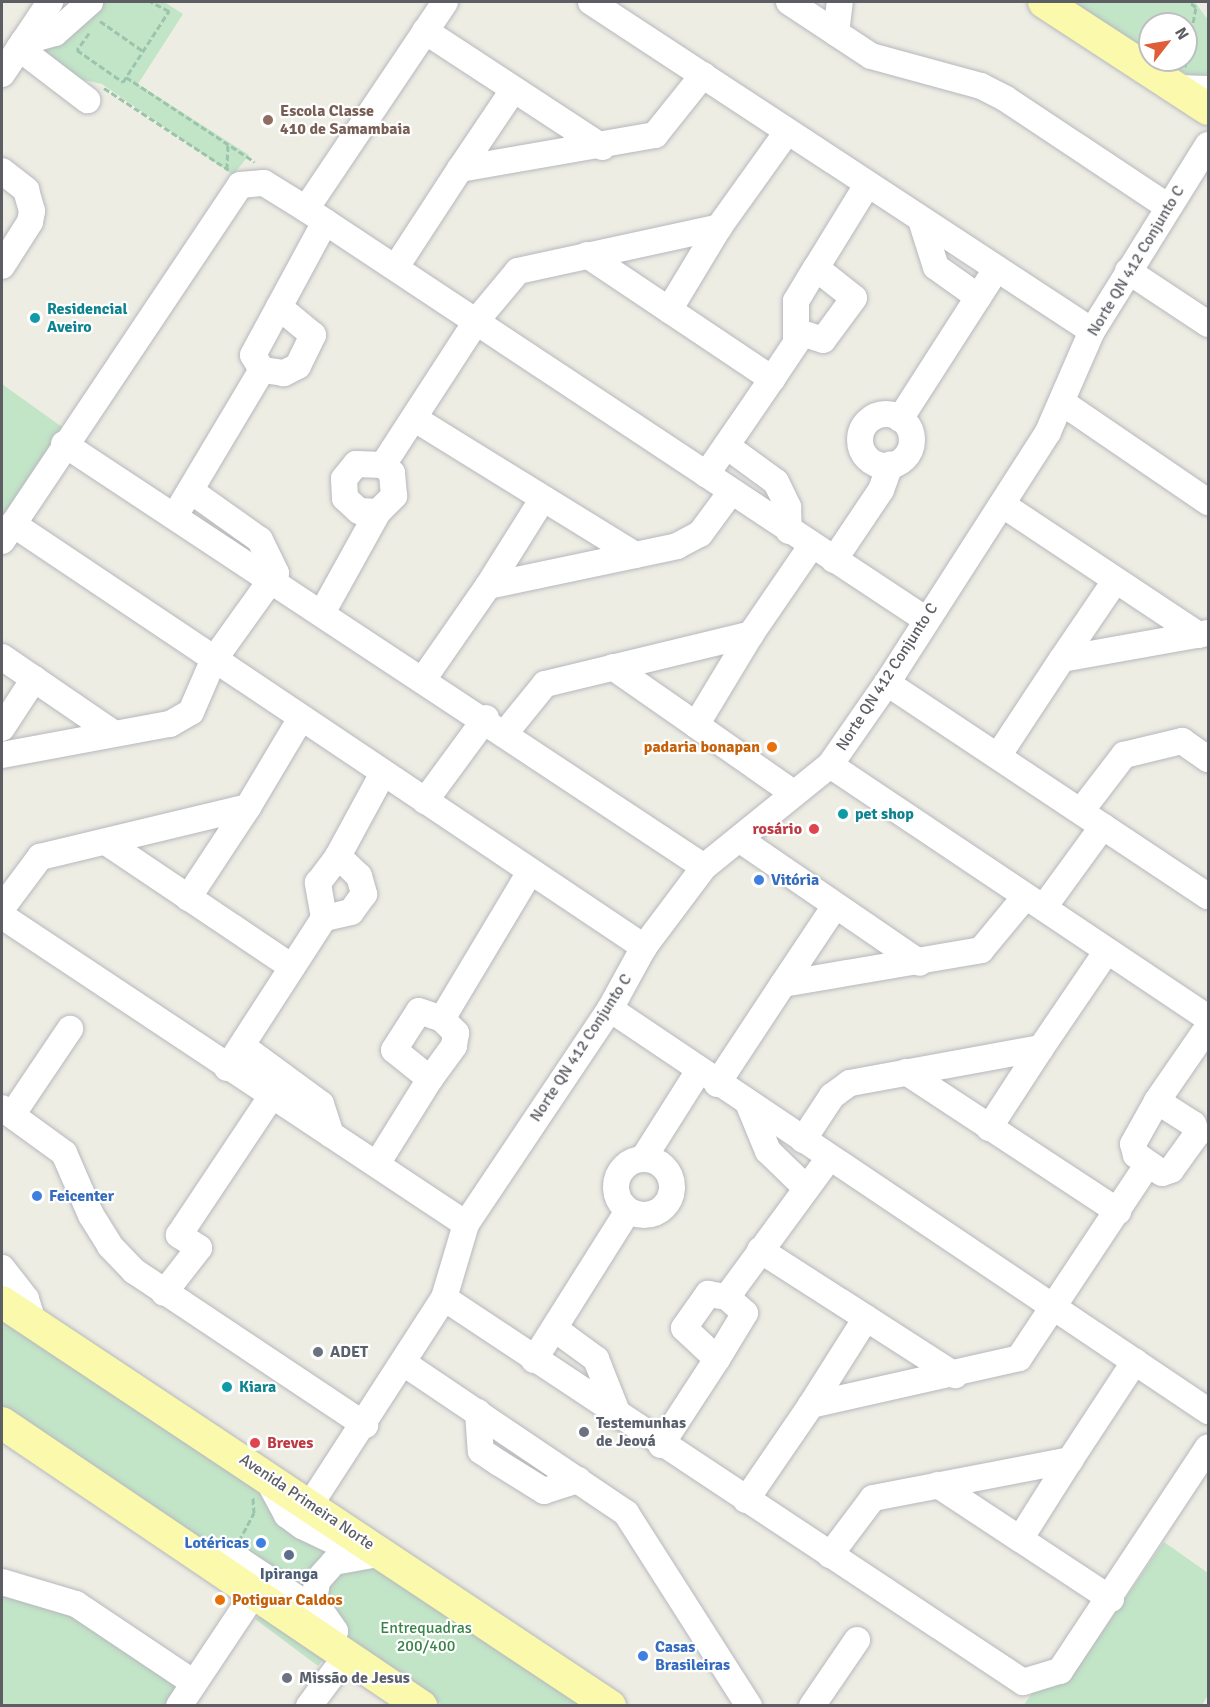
<!DOCTYPE html>
<html>
<head>
<meta charset="utf-8">
<style>
  body { margin:0 }
  #map { position:relative; width:1210px; height:1707px; overflow:hidden; background:#eeede4; font-family:Signika,sans-serif }
  div>[style] { position:absolute }
  [style*='--x'] { left:calc(var(--x)*1px); top:calc(var(--y)*1px); width:calc(var(--w)*1px); rotate:calc(var(--a)*1deg) }
  .green>* { inset:0; background:#c2e4c7 }
  .path>* { height:3px; margin-top:-1.5px; transform-origin:0; background:repeating-linear-gradient(90deg,#9cc4ad 0 6px,transparent 0 9px) }
  .roads { filter:drop-shadow(0 0 2px #b6b8bd) drop-shadow(0 0 2px #b6b8bd) }
  .minor>* { height:26px; margin:-13px; padding:0 13px; transform-origin:13px; border-radius:13px; background:#fff }
  .minor>.ring { margin:-13px; padding:0; box-sizing:content-box; background:none; border:26px solid #fff; border-radius:50% }
  .major>* { height:32px; margin:-16px; padding:0 16px; transform-origin:16px; border-radius:16px; background:#faf9ac }
  .dots>* { width:16px; height:16px; translate:-50% -50%; box-sizing:border-box; border:3px solid #fff; border-radius:50% }
  span { translate:-50% -50%; white-space:nowrap; text-align:center; line-height:1.15; -webkit-text-stroke:4.5px #fff; paint-order:stroke }
  .education-label { font-size:16px; color:#785e54; font-weight:700 }
  .left { translate:0 -50%; text-align:left }
  .street-label { font-size:16px; color:#5c5e64 }
  .culture-label { font-size:16px; color:#0d838f; font-weight:700 }
  .food-label { font-size:16px; color:#c56008; font-weight:700 }
  .right { translate:-100% -50%; text-align:right }
  .health-label { font-size:16px; color:#be3a42; font-weight:700 }
  .shop-label { font-size:16px; color:#366cbe; font-weight:700 }
  .worship-label { font-size:16px; color:#5b616d; font-weight:700 }
  .service-label { font-size:16px; color:#4e5e75; font-weight:700 }
  .park-label { font-size:16px; color:#3a8448 }
  .frame { position:absolute; inset:0; border:3px solid #5c5e64; pointer-events:none }
  .north { position:absolute; left:1138px; top:12px; width:60px; height:60px; box-sizing:border-box; background:#fff; border:2px solid #bebfc1; border-radius:50%; rotate:59deg; font-size:16px; font-weight:700; line-height:24px; text-align:center; color:#5c5e64 }
  .north::after { content:''; display:block; margin:auto; width:21px; height:27px; background:#df5d39; clip-path:polygon(50% 0,100% 100%,50% 72%,0 100%) }
</style>
</head>
<body>
<div id="map">
  <div class="green">
    <div style="clip-path:polygon(68px 2px,164px 2px,183px 14px,138px 84px,249px 155px,233px 175px,102px 84px,66px 76px,38px 52px)"></div>
    <div style="clip-path:polygon(1063px 2px,1195px 2px,1208px 20px,1208px 74px,1193px 77px,1159px 60px,1186px 60px,1186px 24px,1150px 24px,1150px 54px)"></div>
    <div style="clip-path:polygon(2px 384px,69px 432px,2px 536px)"></div>
    <div style="clip-path:polygon(2px 1298px,618px 1705px,443px 1705px,2px 1412px)"></div>
    <div style="clip-path:polygon(1164px 1542px,1208px 1573px,1208px 1695px,1202px 1705px,1023px 1706px,1033px 1692px,1069px 1680px)"></div>
    <div style="clip-path:polygon(2px 1592px,65px 1604px,180px 1682px,181px 1705px,2px 1705px)"></div>
    <div style="clip-path:polygon(265px 1614px,328px 1653px,318px 1666px,255px 1619px)"></div>
  </div>
  <div class="path">
    <div style="--x:100;--y:21;--w:52;--a:34.9"></div>
    <div style="--x:89;--y:33;--w:21;--a:125"></div>
    <div style="--x:77;--y:50;--w:56;--a:34.8"></div>
    <div style="--x:123;--y:82;--w:85;--a:-57.1"></div>
    <div style="--x:169;--y:11;--w:20;--a:-153"></div>
    <div style="--x:1185;--y:67;--w:61;--a:-79.6"></div>
    <div style="--x:1196;--y:7;--w:9;--a:-144"></div>
    <div style="--x:126;--y:77;--w:154;--a:33.4"></div>
    <div style="--x:104;--y:88;--w:149;--a:33.3"></div>
    <div style="--x:227;--y:169;--w:25;--a:-88"></div>
    <div style="--x:239;--y:1541;--w:32;--a:-62"></div>
    <div style="--x:254;--y:1513;--w:16;--a:-94"></div>
  </div>
  <div class="roads">
    <div class="minor">
      <div style="--x:591;--y:2;--w:599;--a:33.29"></div>
      <div style="--x:789;--y:2;--w:98;--a:33.4"></div>
      <div style="--x:871;--y:56;--w:114;--a:15.3"></div>
      <div style="--x:981;--y:86;--w:28;--a:27"></div>
      <div style="--x:1006;--y:99;--w:193;--a:33.6"></div>
      <div style="--x:425;--y:31;--w:212;--a:33.2"></div>
      <div style="--x:836;--y:33;--w:31;--a:-83"></div>
      <div style="--x:23;--y:42;--w:33;--a:-16"></div>
      <div style="--x:55;--y:33;--w:47;--a:-41.5"></div>
      <div style="--x:19;--y:48;--w:86;--a:37.4"></div>
      <div style="--x:2;--y:74;--w:87;--a:-56.3"></div>
      <div style="--x:1176;--y:88;--w:32;--a:2"></div>
      <div style="--x:460;--y:169;--w:95;--a:-56.1"></div>
      <div style="--x:2;--y:171;--w:31;--a:38"></div>
      <div style="--x:26;--y:190;--w:22;--a:74"></div>
      <div style="--x:32;--y:211;--w:11;--a:100"></div>
      <div style="--x:30;--y:222;--w:52;--a:122.5"></div>
      <div style="--x:306;--y:209;--w:742;--a:33.52"></div>
      <div style="--x:921;--y:220;--w:49;--a:72.3"></div>
      <div style="--x:936;--y:267;--w:52;--a:35.5"></div>
      <div style="--x:587;--y:255;--w:223;--a:33.8"></div>
      <div style="--x:772;--y:379;--w:116;--a:124.5"></div>
      <div style="--x:396;--y:267;--w:117;--a:-56.9"></div>
      <div style="--x:460;--y:169;--w:198;--a:-9.9"></div>
      <div style="--x:655;--y:135;--w:77;--a:-51.3"></div>
      <div style="--x:816;--y:268;--w:97;--a:-58.4"></div>
      <div style="--x:1128;--y:271;--w:96;--a:33.5"></div>
      <div style="--x:279;--y:307;--w:44;--a:39.5"></div>
      <div style="--x:313;--y:335;--w:34;--a:116"></div>
      <div style="--x:298;--y:366;--w:16;--a:153"></div>
      <div style="--x:284;--y:373;--w:22;--a:-172"></div>
      <div style="--x:262;--y:370;--w:17;--a:-121"></div>
      <div style="--x:253;--y:355;--w:55;--a:-61.6"></div>
      <div style="--x:279;--y:307;--w:97;--a:-61.6"></div>
      <div style="--x:669;--y:310;--w:97;--a:-58.9"></div>
      <div style="--x:772;--y:379;--w:43;--a:-56.3"></div>
      <div style="--x:796;--y:343;--w:42;--a:-90"></div>
      <div style="--x:796;--y:301;--w:39;--a:-59"></div>
      <div style="--x:816;--y:268;--w:48;--a:38.3"></div>
      <div style="--x:854;--y:298;--w:52;--a:126.4"></div>
      <div style="--x:823;--y:340;--w:26;--a:-162"></div>
      <div style="--x:1063;--y:403;--w:176;--a:34.3"></div>
      <div class="ring" style="left:860px;top:414px;width:26px;height:26px"></div>
      <div style="--x:415;--y:419;--w:259;--a:31.7"></div>
      <div style="--x:900;--y:419;--w:176;--a:-57.3"></div>
      <div style="--x:64;--y:444;--w:767;--a:33.46"></div>
      <div style="--x:728;--y:447;--w:59;--a:36.1"></div>
      <div style="--x:776;--y:482;--w:28;--a:64"></div>
      <div style="--x:788;--y:507;--w:24;--a:88"></div>
      <div style="--x:383;--y:465;--w:173;--a:-57"></div>
      <div style="--x:477;--y:320;--w:64;--a:-50.1"></div>
      <div style="--x:518;--y:271;--w:206;--a:-12.3"></div>
      <div style="--x:719;--y:227;--w:117;--a:-54.4"></div>
      <div style="--x:182;--y:504;--w:156;--a:-59.2"></div>
      <div style="--x:1003;--y:505;--w:235;--a:33.6"></div>
      <div style="--x:13;--y:524;--w:760;--a:33.84"></div>
      <div style="--x:2;--y:541;--w:428;--a:-56.2"></div>
      <div style="--x:240;--y:185;--w:24;--a:-5"></div>
      <div style="--x:264;--y:183;--w:49;--a:31.8"></div>
      <div style="--x:306;--y:209;--w:249;--a:-56.1"></div>
      <div style="--x:834;--y:560;--w:84;--a:-56.1"></div>
      <div style="--x:881;--y:490;--w:27;--a:-70"></div>
      <div style="--x:488;--y:586;--w:102;--a:-57.9"></div>
      <div style="--x:322;--y:613;--w:115;--a:-61"></div>
      <div style="--x:378;--y:512;--w:23;--a:-45"></div>
      <div style="--x:394;--y:496;--w:23;--a:-95"></div>
      <div style="--x:392;--y:473;--w:12;--a:-138"></div>
      <div style="--x:383;--y:465;--w:27;--a:-178"></div>
      <div style="--x:356;--y:464;--w:19;--a:129"></div>
      <div style="--x:344;--y:479;--w:19;--a:87"></div>
      <div style="--x:345;--y:498;--w:19;--a:43"></div>
      <div style="--x:359;--y:511;--w:19;--a:3"></div>
      <div style="--x:751;--y:634;--w:106;--a:121.1"></div>
      <div style="--x:696;--y:725;--w:118;--a:35"></div>
      <div style="--x:2;--y:657;--w:135;--a:34.4"></div>
      <div style="--x:1062;--y:659;--w:94;--a:-55.8"></div>
      <div style="--x:613;--y:667;--w:101;--a:34.9"></div>
      <div style="--x:424;--y:678;--w:112;--a:-55.2"></div>
      <div style="--x:488;--y:586;--w:193;--a:-11.9"></div>
      <div style="--x:677;--y:546;--w:26;--a:-28"></div>
      <div style="--x:700;--y:534;--w:52;--a:-53.6"></div>
      <div style="--x:887;--y:683;--w:385;--a:33.6"></div>
      <div style="--x:2;--y:728;--w:59;--a:-56.9"></div>
      <div style="--x:506;--y:732;--w:62;--a:-50.9"></div>
      <div style="--x:545;--y:684;--w:212;--a:-13.6"></div>
      <div style="--x:751;--y:634;--w:108;--a:-55.6"></div>
      <div style="--x:2;--y:755;--w:171;--a:-10.5"></div>
      <div style="--x:170;--y:724;--w:24;--a:-30"></div>
      <div style="--x:191;--y:712;--w:56;--a:-66.7"></div>
      <div style="--x:213;--y:661;--w:108;--a:-54.4"></div>
      <div style="--x:276;--y:573;--w:37;--a:-116"></div>
      <div style="--x:260;--y:540;--w:85;--a:-144.6"></div>
      <div style="--x:998;--y:756;--w:116;--a:-56.6"></div>
      <div style="--x:1062;--y:659;--w:148;--a:-10.1"></div>
      <div style="--x:830;--y:765;--w:455;--a:33.8"></div>
      <div style="--x:425;--y:801;--w:103;--a:-53.7"></div>
      <div style="--x:1081;--y:811;--w:71;--a:-52.5"></div>
      <div style="--x:1124;--y:755;--w:60;--a:-13.6"></div>
      <div style="--x:1182;--y:741;--w:32;--a:35"></div>
      <div style="--x:739;--y:839;--w:219;--a:34.4"></div>
      <div style="--x:106;--y:842;--w:224;--a:33.9"></div>
      <div style="--x:338;--y:856;--w:29;--a:44"></div>
      <div style="--x:359;--y:876;--w:19;--a:74"></div>
      <div style="--x:364;--y:894;--w:22;--a:126"></div>
      <div style="--x:351;--y:912;--w:28;--a:167"></div>
      <div style="--x:324;--y:918;--w:36;--a:-100"></div>
      <div style="--x:318;--y:883;--w:34;--a:-53"></div>
      <div style="--x:338;--y:856;--w:94;--a:-61.5"></div>
      <div style="--x:188;--y:898;--w:109;--a:-56.6"></div>
      <div style="--x:1044;--y:907;--w:100;--a:-53.9"></div>
      <div style="--x:2;--y:908;--w:64;--a:-53.3"></div>
      <div style="--x:40;--y:857;--w:214;--a:-13.5"></div>
      <div style="--x:248;--y:807;--w:104;--a:-59.2"></div>
      <div style="--x:2;--y:916;--w:557;--a:33.58"></div>
      <div style="--x:783;--y:984;--w:94;--a:-56.3"></div>
      <div style="--x:610;--y:1009;--w:721;--a:33.91"></div>
      <div style="--x:419;--y:1011;--w:24;--a:19"></div>
      <div style="--x:442;--y:1019;--w:20;--a:45"></div>
      <div style="--x:456;--y:1033;--w:13;--a:99"></div>
      <div style="--x:454;--y:1046;--w:41;--a:126"></div>
      <div style="--x:430;--y:1079;--w:46;--a:-141.1"></div>
      <div style="--x:394;--y:1050;--w:46;--a:-57.3"></div>
      <div style="--x:442;--y:1019;--w:171;--a:-59.1"></div>
      <div style="--x:242;--y:1046;--w:98;--a:36.3"></div>
      <div style="--x:321;--y:1104;--w:32;--a:72"></div>
      <div style="--x:227;--y:1068;--w:179;--a:-57.1"></div>
      <div style="--x:906;--y:1072;--w:254;--a:33.3"></div>
      <div style="--x:717;--y:1084;--w:120;--a:-56.6"></div>
      <div style="--x:783;--y:984;--w:201;--a:-9.7"></div>
      <div style="--x:981;--y:950;--w:69;--a:-50.3"></div>
      <div style="--x:1157;--y:1101;--w:43;--a:32.6"></div>
      <div style="--x:1193;--y:1124;--w:11;--a:68"></div>
      <div style="--x:1197;--y:1134;--w:44;--a:125.8"></div>
      <div style="--x:1171;--y:1170;--w:9;--a:162"></div>
      <div style="--x:1162;--y:1173;--w:32;--a:-145"></div>
      <div style="--x:1136;--y:1155;--w:11;--a:-105"></div>
      <div style="--x:1133;--y:1144;--w:49;--a:-60.8"></div>
      <div style="--x:1157;--y:1101;--w:90;--a:-55.4"></div>
      <div style="--x:749;--y:1105;--w:50;--a:67.6"></div>
      <div style="--x:768;--y:1151;--w:50;--a:44.2"></div>
      <div style="--x:2;--y:1108;--w:77;--a:36"></div>
      <div style="--x:64;--y:1153;--w:68;--a:66.5"></div>
      <div style="--x:91;--y:1215;--w:36;--a:58"></div>
      <div style="--x:110;--y:1246;--w:35;--a:46"></div>
      <div style="--x:134;--y:1271;--w:278;--a:33.7"></div>
      <div style="--x:12;--y:1115;--w:104;--a:-56"></div>
      <div style="--x:989;--y:1128;--w:95;--a:-57"></div>
      <div style="--x:803;--y:1140;--w:53;--a:-56.6"></div>
      <div style="--x:832;--y:1096;--w:22;--a:-36"></div>
      <div style="--x:850;--y:1083;--w:194;--a:-10.4"></div>
      <div style="--x:1041;--y:1048;--w:117;--a:-55.8"></div>
      <div style="--x:643;--y:1159;--w:103;--a:-57.7"></div>
      <div class="ring" style="left:616px;top:1159px;width:30px;height:30px"></div>
      <div style="--x:377;--y:1164;--w:100;--a:-58.1"></div>
      <div style="--x:760;--y:1250;--w:232;--a:32.7"></div>
      <div style="--x:2;--y:1268;--w:39;--a:52"></div>
      <div style="--x:26;--y:1299;--w:24;--a:73"></div>
      <div style="--x:164;--y:1293;--w:57;--a:-52.1"></div>
      <div style="--x:199;--y:1248;--w:24;--a:-147"></div>
      <div style="--x:179;--y:1235;--w:166;--a:-56.3"></div>
      <div style="--x:708;--y:1294;--w:19;--a:9"></div>
      <div style="--x:727;--y:1297;--w:24;--a:42"></div>
      <div style="--x:745;--y:1313;--w:54;--a:121.3"></div>
      <div style="--x:717;--y:1359;--w:45;--a:-136.8"></div>
      <div style="--x:684;--y:1328;--w:42;--a:-54.8"></div>
      <div style="--x:727;--y:1297;--w:172;--a:-53.7"></div>
      <div style="--x:444;--y:1298;--w:695;--a:33.55"></div>
      <div style="--x:1023;--y:1682;--w:39;--a:-17"></div>
      <div style="--x:1060;--y:1671;--w:268;--a:-56.5"></div>
      <div style="--x:555;--y:1329;--w:51;--a:36.2"></div>
      <div style="--x:596;--y:1359;--w:62;--a:68.4"></div>
      <div style="--x:534;--y:1360;--w:176;--a:-57.8"></div>
      <div style="--x:405;--y:1364;--w:267;--a:34"></div>
      <div style="--x:626;--y:1513;--w:229;--a:57.5"></div>
      <div style="--x:811;--y:1405;--w:103;--a:-57.7"></div>
      <div style="--x:478;--y:1412;--w:39;--a:86"></div>
      <div style="--x:481;--y:1451;--w:22;--a:34"></div>
      <div style="--x:499;--y:1463;--w:53;--a:31.9"></div>
      <div style="--x:544;--y:1491;--w:36;--a:-18"></div>
      <div style="--x:661;--y:1445;--w:103;--a:-56.9"></div>
      <div style="--x:1070;--y:1460;--w:93;--a:122.3"></div>
      <div style="--x:1020;--y:1539;--w:109;--a:33.4"></div>
      <div style="--x:267;--y:1478;--w:42;--a:61.6"></div>
      <div style="--x:287;--y:1515;--w:19;--a:36"></div>
      <div style="--x:302;--y:1526;--w:47;--a:25.5"></div>
      <div style="--x:344;--y:1546;--w:25;--a:-2"></div>
      <div style="--x:938;--y:1485;--w:98;--a:33.4"></div>
      <div style="--x:746;--y:1500;--w:115;--a:-55.6"></div>
      <div style="--x:811;--y:1405;--w:213;--a:-12.7"></div>
      <div style="--x:1019;--y:1358;--w:232;--a:-56.4"></div>
      <div style="--x:310;--y:1505;--w:247;--a:-57.1"></div>
      <div style="--x:444;--y:1298;--w:77;--a:-73.4"></div>
      <div style="--x:466;--y:1224;--w:259;--a:-56.2"></div>
      <div style="--x:610;--y:1009;--w:71;--a:-61.3"></div>
      <div style="--x:644;--y:947;--w:100;--a:-53.1"></div>
      <div style="--x:704;--y:867;--w:162;--a:-39"></div>
      <div style="--x:830;--y:765;--w:100;--a:-55.2"></div>
      <div style="--x:887;--y:683;--w:298;--a:-57.3"></div>
      <div style="--x:1048;--y:432;--w:110;--a:-66.5"></div>
      <div style="--x:1092;--y:331;--w:219;--a:-58.1"></div>
      <div style="--x:830;--y:1555;--w:71;--a:-53"></div>
      <div style="--x:873;--y:1498;--w:201;--a:-10.9"></div>
      <div style="--x:1070;--y:1460;--w:118;--a:-56.7"></div>
      <div style="--x:211;--y:1563;--w:30;--a:-4"></div>
      <div style="--x:241;--y:1561;--w:74;--a:33.5"></div>
      <div style="--x:303;--y:1602;--w:23;--a:56"></div>
      <div style="--x:2;--y:1582;--w:77;--a:16.6"></div>
      <div style="--x:76;--y:1604;--w:142;--a:33.8"></div>
      <div style="--x:329;--y:1643;--w:13;--a:-63"></div>
      <div style="--x:335;--y:1631;--w:37;--a:-125"></div>
      <div style="--x:314;--y:1601;--w:20;--a:-81"></div>
      <div style="--x:317;--y:1581;--w:25;--a:-48"></div>
      <div style="--x:334;--y:1562;--w:50;--a:-10.4"></div>
      <div style="--x:179;--y:1706;--w:137;--a:-56.3"></div>
      <div style="--x:309;--y:1706;--w:64;--a:-53.3"></div>
      <div style="--x:812;--y:1706;--w:80;--a:-55.7"></div>
    </div>
    <div class="major">
      <div style="--x:1044;--y:2;--w:196;--a:33.1"></div>
      <div style="--x:2;--y:1302;--w:730;--a:33.6"></div>
      <div style="--x:2;--y:1423;--w:506;--a:34.04"></div>
    </div>
  </div>
  <div class="dots">
    <div style="left:268px;top:120px;background:#8d6e63"></div>
    <div style="left:35px;top:318px;background:#0f9aa8"></div>
    <div style="left:772px;top:747px;background:#e8710a"></div>
    <div style="left:843px;top:814px;background:#0f9aa8"></div>
    <div style="left:814px;top:829px;background:#e0444e"></div>
    <div style="left:759px;top:880px;background:#3f7fe0"></div>
    <div style="left:37px;top:1196px;background:#3f7fe0"></div>
    <div style="left:318px;top:1352px;background:#6b7280"></div>
    <div style="left:227px;top:1387px;background:#0f9aa8"></div>
    <div style="left:584px;top:1432px;background:#6b7280"></div>
    <div style="left:255px;top:1443px;background:#e0444e"></div>
    <div style="left:261px;top:1543px;background:#3f7fe0"></div>
    <div style="left:289px;top:1555px;background:#5c6f8a"></div>
    <div style="left:220px;top:1600px;background:#e8710a"></div>
    <div style="left:643px;top:1656px;background:#3f7fe0"></div>
    <div style="left:287px;top:1678px;background:#6b7280"></div>
  </div>
  <div class="education-label">
    <span class="left" style="left:280px;top:120px">Escola Classe<br>410 de Samambaia</span>
  </div>
  <div class="street-label">
    <span style="left:1136px;top:261px;rotate:-59deg">Norte QN 412 Conjunto C</span>
    <span style="left:887px;top:677px;rotate:-57deg">Norte QN 412 Conjunto C</span>
    <span style="left:581px;top:1048px;rotate:-57deg">Norte QN 412 Conjunto C</span>
    <span style="left:307px;top:1502px;rotate:34deg">Avenida Primeira Norte</span>
  </div>
  <div class="culture-label">
    <span class="left" style="left:47px;top:318px">Residencial<br>Aveiro</span>
    <span class="left" style="left:855px;top:814px">pet shop</span>
    <span class="left" style="left:239px;top:1387px">Kiara</span>
  </div>
  <div class="food-label">
    <span class="right" style="left:760px;top:747px">padaria bonapan</span>
    <span class="left" style="left:232px;top:1600px">Potiguar Caldos</span>
  </div>
  <div class="health-label">
    <span class="right" style="left:802px;top:829px">rosário</span>
    <span class="left" style="left:267px;top:1443px">Breves</span>
  </div>
  <div class="shop-label">
    <span class="left" style="left:771px;top:880px">Vitória</span>
    <span class="left" style="left:49px;top:1196px">Feicenter</span>
    <span class="right" style="left:249px;top:1543px">Lotéricas</span>
    <span class="left" style="left:655px;top:1656px">Casas<br>Brasileiras</span>
  </div>
  <div class="worship-label">
    <span class="left" style="left:330px;top:1352px">ADET</span>
    <span class="left" style="left:596px;top:1432px">Testemunhas<br>de Jeová</span>
    <span class="left" style="left:299px;top:1678px">Missão de Jesus</span>
  </div>
  <div class="service-label">
    <span style="left:289px;top:1574px">Ipiranga</span>
  </div>
  <div class="park-label">
    <span style="left:426px;top:1637px">Entrequadras<br>200/400</span>
  </div>
  <div class="frame"></div>
  <div class="north">N</div>
</div>
</body>
</html>
